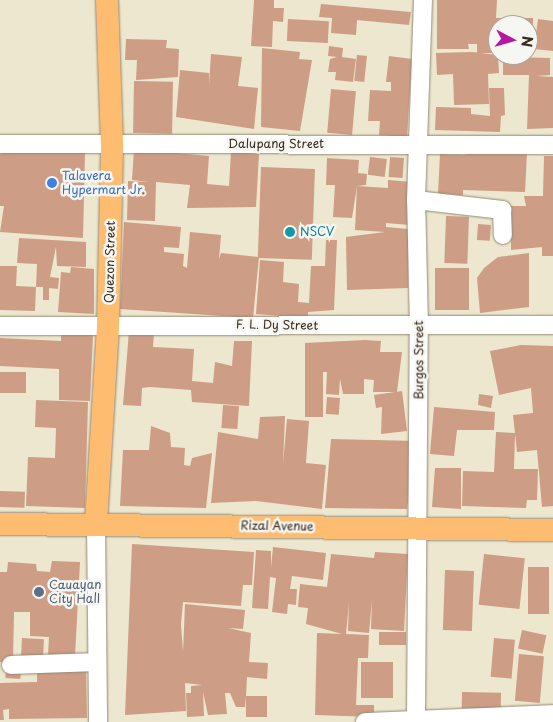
<!DOCTYPE html>
<html>
<head>
<meta charset="utf-8">
<style>
  body { margin:0 }
  #map { position:relative; width:553px; height:722px; overflow:hidden; background:#ece7ce; font-family:"Playpen Sans",sans-serif }
  div>[style] { position:absolute }
  [style*='--x'] { left:calc(var(--x)*1px); top:calc(var(--y)*1px); width:calc(var(--w)*1px); rotate:calc(var(--a)*1deg) }
  .building>* { inset:0; background:#ce9d85; transform-origin:0 0 }
  .roads { filter:drop-shadow(0 0 1px #948876) drop-shadow(0 0 1px #948876) }
  .minor>* { height:18px; margin:-9px; padding:0 9px; transform-origin:9px; border-radius:9px; background:#fff }
  .major>* { height:22px; margin:-11px; padding:0 11px; transform-origin:11px; border-radius:11px; background:#febc71 }
  .dots>* { width:14px; height:14px; translate:-50% -50%; box-sizing:border-box; border:2px solid #f6f6f2; border-radius:50% }
  span { translate:-50% -50%; white-space:nowrap; text-align:center; line-height:1.15; -webkit-text-stroke:5px #f6f6f2; paint-order:stroke }
  .street-label { font-size:12px; color:#3b2a1e }
  .shop-label { font-size:12px; color:#366cbe }
  .left { translate:0 -50%; text-align:left }
  .culture-label { font-size:12px; color:#0d838f }
  .service-label { font-size:12px; color:#4e5e75 }
  .north { position:absolute; left:488px; top:15px; width:50px; height:50px; box-sizing:border-box; background:#f6f6f2; border:1px solid #aba49d; border-radius:50%; rotate:96deg; font-size:14px; font-weight:700; line-height:20px; text-align:center; color:#3b2a1e }
  .north::after { content:''; display:block; margin:auto; width:18px; height:22px; background:#b5179e; clip-path:polygon(50% 0,100% 100%,50% 72%,0 100%) }
</style>
</head>
<body>
<div id="map">
  <div class="building">
    <div style="clip-path:polygon(254px 0,274px 0,274px 8px,284px 8px,283px 22px,273px 21px,272px 47px,251px 46px)"></div>
    <div style="clip-path:polygon(437px 0,497px 0,496px 18px,533px 18px,533px 44px,528px 44px,528px 25px,498px 25px,498px 53px,477px 53px,477px 44px,468px 44px,469px 49px,437px 49px)"></div>
    <div style="clip-path:polygon(321px 4px,411px 12px,409px 25px,357px 20px,356px 35px,331px 33px,332px 18px,319px 17px)"></div>
    <div style="left:288px;top:19px;width:41px;height:22px;rotate:3deg"></div>
    <div style="clip-path:polygon(538px 19px,553px 21px,553px 51px,534px 49px)"></div>
    <div style="clip-path:polygon(126px 39px,167px 40px,166px 48px,179px 49px,178px 77px,136px 80px,137px 60px,125px 60px)"></div>
    <div style="clip-path:polygon(329px 46px,343px 48px,342px 57px,356px 59px,353px 82px,335px 80px,336px 72px,328px 72px,330px 59px,337px 57px,328px 56px)"></div>
    <div style="clip-path:polygon(262px 48px,300px 52px,299px 59px,312px 60px,300px 131px,261px 127px)"></div>
    <div style="clip-path:polygon(472px 52px,498px 55px,499px 73px,488px 74px,489px 104px,454px 105px,453px 74px,437px 75px,436px 53px)"></div>
    <div style="clip-path:polygon(211px 54px,242px 57px,238px 86px,258px 88px,254px 129px,176px 117px,180px 70px,209px 73px,209px 85px)"></div>
    <div style="left:357px;top:55px;width:10px;height:26px;rotate:6deg"></div>
    <div style="clip-path:polygon(389px 56px,412px 59px,407px 137px,379px 135px,380px 121px,368px 121px,370px 90px,391px 91px,391px 82px,386px 82px)"></div>
    <div style="clip-path:polygon(503px 57px,550px 58px,550px 75px,536px 76px,553px 77px,553px 128px,527px 129px,529px 75px,503px 75px)"></div>
    <div style="left:134px;top:81px;width:39px;height:52px;rotate:1deg"></div>
    <div style="clip-path:polygon(489px 88px,504px 88px,505px 115px,501px 116px,500px 132px,435px 130px,436px 107px,471px 108px,471px 114px,490px 116px)"></div>
    <div style="left:331px;top:89px;width:25px;height:44px;rotate:5deg"></div>
    <div style="clip-path:polygon(134px 149px,209px 156px,207px 184px,229px 186px,231px 152px,259px 154px,256px 207px,187px 208px,190px 185px,156px 182px,155px 221px,127px 220px,128px 181px,149px 182px,132px 180px)"></div>
    <div style="clip-path:polygon(5px 151px,85px 153px,83px 238px,0 232px,4px 206px,0 206px,0 154px)"></div>
    <div style="clip-path:polygon(465px 151px,527px 153px,525px 192px,463px 190px,463px 195px,438px 194px,440px 154px,465px 155px)"></div>
    <div style="clip-path:polygon(544px 156px,553px 156px,553px 256px,542px 256px,542px 247px,511px 250px,511px 206px,526px 206px,524px 196px,543px 196px)"></div>
    <div style="left:370px;top:157px;width:17px;height:18px;rotate:7deg"></div>
    <div style="left:390px;top:157px;width:14px;height:20px;rotate:4deg"></div>
    <div style="clip-path:polygon(327px 158px,359px 160px,358px 173px,367px 174px,366px 185px,357px 186px,388px 188px,388px 180px,412px 182px,410px 225px,386px 223px,386px 227px,408px 229px,408px 288px,347px 290px,346px 237px,385px 232px,355px 230px,357px 186px,352px 218px,333px 217px,335px 185px,326px 185px)"></div>
    <div style="left:261px;top:167px;width:54px;height:91px;rotate:2deg"></div>
    <div style="left:446px;top:216px;width:23px;height:47px;rotate:2deg"></div>
    <div style="clip-path:polygon(124px 222px,181px 227px,179px 248px,164px 247px,164px 252px,184px 254px,183px 266px,187px 268px,190px 232px,221px 235px,219px 259px,221px 253px,259px 257px,253px 318px,120px 309px)"></div>
    <div style="left:478px;top:224px;width:13px;height:16px;rotate:4deg"></div>
    <div style="clip-path:polygon(19px 238px,86px 242px,86px 267px,57px 266px,56px 247px,50px 277px,59px 278px,58px 289px,49px 288px,49px 300px,43px 300px,43px 287px,36px 287px,37px 264px,17px 263px)"></div>
    <div style="clip-path:polygon(326px 240px,337px 240px,334px 310px,308px 312px,308px 318px,256px 314px,260px 260px,284px 262px,283px 282px,299px 284px,298px 302px,309px 303px,311px 266px,325px 266px)"></div>
    <div style="clip-path:polygon(529px 253px,529px 307px,480px 313px,477px 278px,484px 268px,498px 257px)"></div>
    <div style="clip-path:polygon(0 266px,17px 266px,16px 286px,36px 287px,35px 311px,0 310px)"></div>
    <div style="clip-path:polygon(71px 267px,94px 269px,94px 314px,58px 312px,61px 272px,70px 273px)"></div>
    <div style="left:469px;top:268px;width:42px;height:34px;rotate:90deg"></div>
    <div style="clip-path:polygon(129px 331px,154px 333px,153px 347px,194px 349px,192px 381px,213px 383px,215px 362px,232px 366px,234px 341px,252px 341px,249px 406px,192px 402px,191px 390px,150px 387px,142px 388px,141px 406px,123px 405px)"></div>
    <div style="clip-path:polygon(61px 333px,93px 334px,90px 401px,59px 400px,59px 369px,0 366px,0 338px,61px 341px)"></div>
    <div style="clip-path:polygon(365px 340px,381px 341px,380px 352px,402px 352px,397px 392px,373px 392px,374px 380px,364px 379px,364px 394px,343px 394px,340px 379px,339px 395px,326px 394px,327px 372px,323px 372px,323px 417px,305px 417px,305px 343px)"></div>
    <div style="clip-path:polygon(521px 345px,553px 346px,553px 506px,542px 507px,537px 450px,517px 452px,513px 415px,533px 413px,531px 388px,499px 395px,490px 351px)"></div>
    <div style="left:0;top:372px;width:26px;height:21px"></div>
    <div style="clip-path:polygon(402px 391px,407px 431px,381px 434px,382px 407px,376px 408px,374px 395px)"></div>
    <div style="clip-path:polygon(479px 394px,493px 396px,491px 408px,478px 405px)"></div>
    <div style="left:327px;top:397px;width:13px;height:17px;rotate:4deg"></div>
    <div style="clip-path:polygon(36px 400px,88px 402px,85px 508px,26px 506px,28px 457px,55px 458px,56px 428px,35px 427px)"></div>
    <div style="left:223px;top:405px;width:16px;height:23px;rotate:4deg"></div>
    <div style="clip-path:polygon(434px 407px,495px 412px,494px 430px,457px 430px,454px 456px,430px 454px)"></div>
    <div style="clip-path:polygon(285px 416px,283px 464px,287px 419px,309px 421px,306px 463px,326px 465px,322px 509px,256px 501px,211px 503px,218px 432px,258px 439px,260px 417px)"></div>
    <div style="clip-path:polygon(151px 426px,170px 433px,171px 447px,185px 448px,184px 465px,190px 466px,192px 458px,212px 453px,206px 508px,120px 506px,123px 450px,149px 450px)"></div>
    <div style="clip-path:polygon(496px 432px,515px 433px,514px 469px,538px 469px,537px 500px,527px 500px,526px 508px,462px 506px,463px 471px,494px 472px)"></div>
    <div style="clip-path:polygon(331px 439px,416px 441px,407px 509px,325px 508px)"></div>
    <div style="clip-path:polygon(435px 468px,461px 468px,461px 509px,432px 507px)"></div>
    <div style="left:0;top:491px;width:25px;height:16px;rotate:2deg"></div>
    <div style="clip-path:polygon(132px 544px,254px 552px,252px 585px,243px 585px,241px 606px,183px 602px,181px 624px,183px 652px,185px 604px,245px 610px,243px 629px,228px 628px,251px 633px,249px 662px,268px 663px,267px 679px,247px 677px,246px 696px,267px 696px,267px 717px,246px 717px,246px 696px,245px 707px,236px 707px,230px 693px,225px 693px,227px 714px,208px 715px,203px 692px,204px 716px,187px 717px,186px 693px,191px 693px,191px 686px,202px 685px,185px 683px,186px 711px,125px 715px)"></div>
    <div style="clip-path:polygon(273px 547px,326px 553px,323px 580px,292px 576px,290px 589px,297px 589px,296px 605px,288px 604px,287px 614px,272px 612px,276px 578px,270px 577px,268px 609px,252px 608px,256px 550px,271px 551px,271px 568px)"></div>
    <div style="clip-path:polygon(375px 552px,408px 554px,404px 631px,371px 629px,372px 600px,369px 633px,348px 631px,349px 603px,346px 634px,369px 635px,368px 658px,358px 658px,356px 705px,374px 705px,374px 717px,315px 715px,317px 633px,342px 634px,306px 624px,308px 608px,298px 607px,300px 584px,327px 587px,331px 554px,374px 558px)"></div>
    <div style="left:484px;top:554px;width:41px;height:51px;rotate:6deg"></div>
    <div style="clip-path:polygon(52px 561px,80px 562px,75px 656px,48px 656px,49px 637px,30px 636px,30px 612px,14px 612px,13px 662px,0 662px,0 572px,7px 572px,8px 562px,36px 564px,37px 571px,50px 572px)"></div>
    <div style="left:528px;top:567px;width:21px;height:47px"></div>
    <div style="left:445px;top:570px;width:29px;height:60px;rotate:2deg"></div>
    <div style="left:522px;top:630px;width:25px;height:19px;rotate:12deg"></div>
    <div style="left:379px;top:632px;width:27px;height:13px"></div>
    <div style="left:22px;top:638px;width:22px;height:21px;rotate:3deg"></div>
    <div style="left:494px;top:638px;width:21px;height:39px;rotate:5deg"></div>
    <div style="left:519px;top:654px;width:25px;height:47px;rotate:5deg"></div>
    <div style="left:361px;top:662px;width:32px;height:36px"></div>
    <div style="clip-path:polygon(86px 668px,87px 718px,9px 719px,9px 709px,3px 710px,4px 720px,0 720px,0 683px,37px 682px,37px 669px)"></div>
    <div style="left:6px;top:669px;width:15px;height:9px;rotate:4deg"></div>
    <div style="left:462px;top:692px;width:39px;height:16px;rotate:1deg"></div>
  </div>
  <div class="roads">
    <div class="minor">
      <div style="--x:0;--y:144;--w:553;--a:0.1"></div>
      <div style="--x:416;--y:200;--w:87;--a:6.6"></div>
      <div style="--x:502;--y:210;--w:25;--a:88"></div>
      <div style="--x:0;--y:326;--w:553;--a:-0.1"></div>
      <div style="--x:96;--y:523;--w:199;--a:89.4"></div>
      <div style="--x:11;--y:665;--w:86;--a:-2"></div>
      <div style="--x:416;--y:720;--w:392;--a:-89.6"></div>
      <div style="--x:419;--y:328;--w:128;--a:-91.3"></div>
      <div style="--x:416;--y:200;--w:200;--a:-88"></div>
      <div style="--x:365;--y:722;--w:188;--a:-2.4"></div>
    </div>
    <div class="major">
      <div style="--x:96;--y:523;--w:197;--a:-86.5"></div>
      <div style="--x:108;--y:326;--w:183;--a:-88.7"></div>
      <div style="--x:112;--y:143;--w:143;--a:-92"></div>
      <div style="--x:0;--y:524;--w:553;--a:0.62"></div>
    </div>
  </div>
  <div class="dots">
    <div style="left:52px;top:183px;background:#3f7fe0"></div>
    <div style="left:290px;top:232px;background:#0f9aa8"></div>
    <div style="left:39px;top:592px;background:#5c6f8a"></div>
  </div>
  <div class="street-label">
    <span style="left:276px;top:144px">Dalupang Street</span>
    <span style="left:110px;top:262px;rotate:-89deg">Quezon Street</span>
    <span style="left:277px;top:325px;rotate:1deg">F. L. Dy Street</span>
    <span style="left:419px;top:360px;rotate:-90deg">Burgos Street</span>
    <span style="left:277px;top:526px;rotate:1deg">Rizal Avenue</span>
  </div>
  <div class="shop-label">
    <span class="left" style="left:62px;top:183px">Talavera<br>Hypermart Jr.</span>
  </div>
  <div class="culture-label">
    <span class="left" style="left:300px;top:232px">NSCV</span>
  </div>
  <div class="service-label">
    <span class="left" style="left:49px;top:592px">Cauayan<br>City Hall</span>
  </div>
  <div class="north">N</div>
</div>
</body>
</html>
